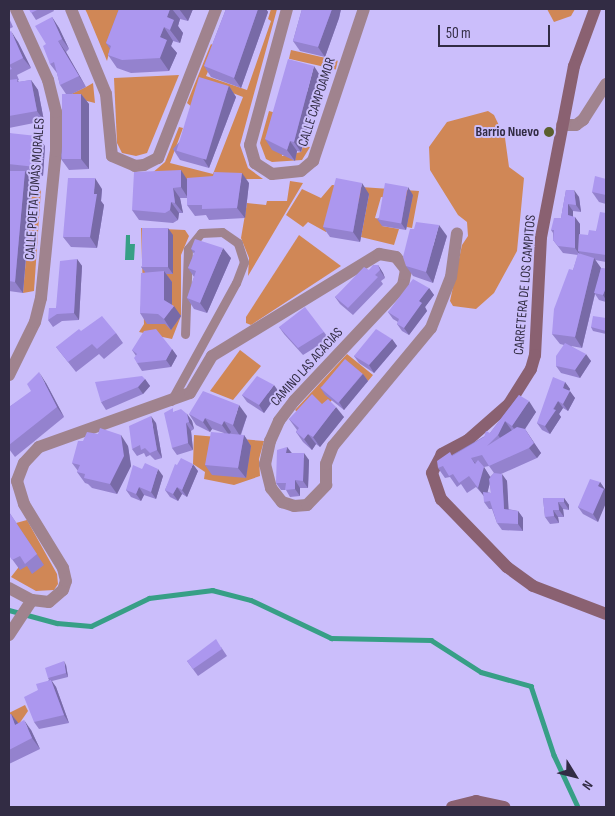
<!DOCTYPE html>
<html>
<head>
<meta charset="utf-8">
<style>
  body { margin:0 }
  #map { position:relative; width:615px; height:816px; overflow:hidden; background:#cbbefb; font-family:"Sofia Sans Condensed",sans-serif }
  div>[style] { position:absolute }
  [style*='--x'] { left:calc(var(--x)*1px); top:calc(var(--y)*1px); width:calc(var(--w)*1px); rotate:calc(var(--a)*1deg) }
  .green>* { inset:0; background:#d08756; transform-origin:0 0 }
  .water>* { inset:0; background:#379f86 }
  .stream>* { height:4.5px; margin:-2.25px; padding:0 2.25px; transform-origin:2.25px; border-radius:2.25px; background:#379f86 }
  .service>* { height:9px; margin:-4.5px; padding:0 4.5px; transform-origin:4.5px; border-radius:4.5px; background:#a0838e }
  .minor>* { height:12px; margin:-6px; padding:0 6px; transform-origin:6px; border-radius:6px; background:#a0838e }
  .secondary>* { height:12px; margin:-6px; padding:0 6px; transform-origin:6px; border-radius:6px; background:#8a6171 }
  .wall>* { inset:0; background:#9482ce }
  .shaded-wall>* { inset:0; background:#786aa7 }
  .building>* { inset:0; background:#ac97ef; transform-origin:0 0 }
  .dots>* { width:14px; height:14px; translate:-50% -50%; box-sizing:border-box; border:2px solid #cbbefb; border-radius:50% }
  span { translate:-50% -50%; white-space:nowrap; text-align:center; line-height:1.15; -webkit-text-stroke:4px #cbbefb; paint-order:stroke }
  .street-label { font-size:14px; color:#322c44 }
  .poi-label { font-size:14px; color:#322c44; font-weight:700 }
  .right { translate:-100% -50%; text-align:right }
  .frame { position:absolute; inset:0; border:10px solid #322c44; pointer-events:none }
  .north { position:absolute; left:550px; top:751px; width:50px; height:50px; -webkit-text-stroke:4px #cbbefb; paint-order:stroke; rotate:126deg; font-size:14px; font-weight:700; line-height:20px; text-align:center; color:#322c44 }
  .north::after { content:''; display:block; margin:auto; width:18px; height:22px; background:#322c44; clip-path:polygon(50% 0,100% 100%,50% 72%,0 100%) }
  .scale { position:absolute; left:438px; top:25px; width:112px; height:22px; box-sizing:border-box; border:2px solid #322c44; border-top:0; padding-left:6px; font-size:15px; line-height:18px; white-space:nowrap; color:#322c44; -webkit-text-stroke:4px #cbbefb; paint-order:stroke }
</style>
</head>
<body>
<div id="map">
  <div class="green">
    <div style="clip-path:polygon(85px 9px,120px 9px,107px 61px,87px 13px)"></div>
    <div style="clip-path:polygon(271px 9px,277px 9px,276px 13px,240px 145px,248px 168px,263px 179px,144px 180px,165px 162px,179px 127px,183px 128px,170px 163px,213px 174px,243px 97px,204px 82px,193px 108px,187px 103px,211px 44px,218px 49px,206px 76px,247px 90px,271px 21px,268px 19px)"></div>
    <div style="clip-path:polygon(547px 9px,575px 9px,571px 16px,554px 22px)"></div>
    <div style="left:291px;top:50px;width:48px;height:9px;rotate:13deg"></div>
    <div style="clip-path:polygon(179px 75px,147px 153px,136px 156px,122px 153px,117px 143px,114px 78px)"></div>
    <div style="clip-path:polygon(93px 83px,95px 103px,67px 96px,86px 87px)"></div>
    <div style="clip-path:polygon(269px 111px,283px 115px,282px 156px,301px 152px,303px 146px,310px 147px,302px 160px,272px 162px,266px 159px,260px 143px)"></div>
    <div style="clip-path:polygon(488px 111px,494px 115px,505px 138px,509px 167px,524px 178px,517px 251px,494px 293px,476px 309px,453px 306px,450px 301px,462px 245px,468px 236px,467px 222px,458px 215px,430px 170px,429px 147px,447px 122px)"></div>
    <div style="clip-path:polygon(290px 181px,303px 183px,248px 276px,249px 258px,241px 238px,247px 203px,266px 205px,267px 201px,287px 201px)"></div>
    <div style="clip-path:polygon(332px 185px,419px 191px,412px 228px,407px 227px,388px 198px,381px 197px,375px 218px,384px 220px,382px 226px,399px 229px,394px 245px,361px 237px,369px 194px,326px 232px,308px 222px,303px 227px,286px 215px,302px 189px,321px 198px)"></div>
    <div style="clip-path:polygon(32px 188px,41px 189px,34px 291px,23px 293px)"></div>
    <div style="clip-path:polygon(141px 228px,185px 230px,189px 236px,181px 255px,181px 316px,172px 339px,139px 332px,144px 324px)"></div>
    <div style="clip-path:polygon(299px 235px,341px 266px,251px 325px,246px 323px,246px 317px)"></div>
    <div style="clip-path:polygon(240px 350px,261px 366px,233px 400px,210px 391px)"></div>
    <div style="clip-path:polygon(347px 354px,373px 375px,368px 381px,350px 367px,332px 400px,324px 409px,306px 419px,295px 410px)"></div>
    <div style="clip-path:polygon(194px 435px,264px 441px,259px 459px,260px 476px,234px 485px,204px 479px,205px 472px,193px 464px)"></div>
    <div style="clip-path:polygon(27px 520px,57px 574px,58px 584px,54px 590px,36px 591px,11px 577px,18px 568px,16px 523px)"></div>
    <div style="clip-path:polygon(25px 705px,28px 711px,19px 724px,9px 730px,9px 713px)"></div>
  </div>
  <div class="water">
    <div style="clip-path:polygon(126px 235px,130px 235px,130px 244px,135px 244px,134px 260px,125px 260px)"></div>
  </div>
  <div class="stream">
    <div style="--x:9;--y:610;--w:50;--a:15.2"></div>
    <div style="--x:57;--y:623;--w:34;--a:5"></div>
    <div style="--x:91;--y:626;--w:64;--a:-25.8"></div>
    <div style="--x:149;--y:598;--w:64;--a:-7.2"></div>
    <div style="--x:212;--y:590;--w:40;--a:14.4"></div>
    <div style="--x:251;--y:600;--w:89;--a:25.4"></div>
    <div style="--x:331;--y:638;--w:100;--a:1.1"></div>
    <div style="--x:431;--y:640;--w:59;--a:32.6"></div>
    <div style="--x:481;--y:672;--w:52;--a:15.6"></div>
    <div style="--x:531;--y:686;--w:73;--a:71.6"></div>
    <div style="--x:554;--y:755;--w:57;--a:65.2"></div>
  </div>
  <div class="service">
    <div style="--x:171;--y:401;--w:135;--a:-61.2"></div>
    <div style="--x:236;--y:283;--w:22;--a:-69"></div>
    <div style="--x:244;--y:262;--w:20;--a:-108"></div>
    <div style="--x:238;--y:243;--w:19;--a:-145"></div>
    <div style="--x:222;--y:232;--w:21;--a:177"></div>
    <div style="--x:201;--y:233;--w:21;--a:129"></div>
    <div style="--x:188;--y:249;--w:85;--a:92"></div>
  </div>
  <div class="minor">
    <div style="--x:71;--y:9;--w:92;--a:67.6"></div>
    <div style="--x:106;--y:94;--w:62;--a:84.5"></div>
    <div style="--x:112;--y:156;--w:25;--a:23"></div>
    <div style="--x:135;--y:166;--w:9;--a:-6"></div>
    <div style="--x:144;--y:165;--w:16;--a:-27"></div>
    <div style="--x:158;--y:158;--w:160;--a:-68.7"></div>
    <div style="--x:287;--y:9;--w:141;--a:105.2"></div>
    <div style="--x:250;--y:145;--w:19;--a:74"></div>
    <div style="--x:255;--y:163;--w:20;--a:33"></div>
    <div style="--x:272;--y:174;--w:29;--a:-6"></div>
    <div style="--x:301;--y:171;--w:16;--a:-40"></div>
    <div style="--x:313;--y:161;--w:160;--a:-71.5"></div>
    <div style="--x:562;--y:125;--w:14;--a:0"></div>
    <div style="--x:576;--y:125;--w:9;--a:-36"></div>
    <div style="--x:583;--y:120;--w:43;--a:-57.4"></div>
    <div style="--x:9;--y:375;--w:59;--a:-63.9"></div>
    <div style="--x:35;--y:322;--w:25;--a:-76"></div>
    <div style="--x:41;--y:298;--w:148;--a:-84.2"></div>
    <div style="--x:56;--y:151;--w:39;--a:-90"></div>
    <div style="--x:56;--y:112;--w:33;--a:-104"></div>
    <div style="--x:48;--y:80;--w:78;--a:-114.3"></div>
    <div style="--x:9;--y:588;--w:26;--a:28"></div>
    <div style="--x:32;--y:600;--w:17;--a:7"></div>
    <div style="--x:49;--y:602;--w:18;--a:-41"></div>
    <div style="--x:63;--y:590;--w:9;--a:-72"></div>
    <div style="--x:66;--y:581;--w:13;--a:-103"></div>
    <div style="--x:63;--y:568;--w:75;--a:-121.4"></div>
    <div style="--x:24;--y:504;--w:24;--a:-107"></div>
    <div style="--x:17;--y:481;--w:19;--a:-69"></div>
    <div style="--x:24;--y:463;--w:22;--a:-47"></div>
    <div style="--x:39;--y:447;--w:160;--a:-19.7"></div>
    <div style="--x:190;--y:393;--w:43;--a:-59.3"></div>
    <div style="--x:212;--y:356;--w:196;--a:-31.4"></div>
    <div style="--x:379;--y:254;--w:17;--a:10"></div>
    <div style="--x:396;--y:257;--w:16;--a:52"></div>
    <div style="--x:406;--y:270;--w:15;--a:101"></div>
    <div style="--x:403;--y:285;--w:159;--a:133.2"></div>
    <div style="--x:294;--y:401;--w:25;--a:127"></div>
    <div style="--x:279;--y:421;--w:22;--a:114"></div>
    <div style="--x:270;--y:441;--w:24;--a:102"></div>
    <div style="--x:265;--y:464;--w:25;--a:76"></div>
    <div style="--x:271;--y:488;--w:18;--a:52"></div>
    <div style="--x:282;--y:502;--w:13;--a:18"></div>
    <div style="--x:294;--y:506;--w:13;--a:-4"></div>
    <div style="--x:307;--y:505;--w:28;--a:-46"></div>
    <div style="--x:326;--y:485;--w:21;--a:-90"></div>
    <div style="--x:326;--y:464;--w:19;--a:-69"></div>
    <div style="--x:333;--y:446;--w:153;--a:-50.3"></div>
    <div style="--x:431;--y:328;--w:55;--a:-68.6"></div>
    <div style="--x:451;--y:277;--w:44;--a:-82.2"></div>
    <div style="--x:9;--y:635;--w:42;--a:-56.7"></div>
  </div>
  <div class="secondary">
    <div style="--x:595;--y:9;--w:61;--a:110.2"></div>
    <div style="--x:574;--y:66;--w:174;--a:100.9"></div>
    <div style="--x:541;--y:237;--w:118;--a:92.9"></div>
    <div style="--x:535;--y:355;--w:15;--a:106"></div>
    <div style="--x:531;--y:369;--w:41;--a:122.2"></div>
    <div style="--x:509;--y:404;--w:55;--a:138.7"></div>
    <div style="--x:468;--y:440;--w:30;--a:152"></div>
    <div style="--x:442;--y:454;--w:21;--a:118"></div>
    <div style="--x:432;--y:473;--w:28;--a:71"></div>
    <div style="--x:441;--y:499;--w:95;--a:45.9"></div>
    <div style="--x:507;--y:567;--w:32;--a:36"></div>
    <div style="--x:533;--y:586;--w:78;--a:21"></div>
    <div style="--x:452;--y:807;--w:25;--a:-14"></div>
    <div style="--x:476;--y:801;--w:29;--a:12"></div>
  </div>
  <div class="wall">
    <div style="clip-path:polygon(29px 9px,53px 9px,54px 11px,36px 20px)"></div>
    <div style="clip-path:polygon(119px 9px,193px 9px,188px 21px,180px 19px,178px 26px,183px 33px,180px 43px,173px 41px,171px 46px,177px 53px,169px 71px,131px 73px,117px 68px,108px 55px,110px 49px,106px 43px)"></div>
    <div style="clip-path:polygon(226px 9px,266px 9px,268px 12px,241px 88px,211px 77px,204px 66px)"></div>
    <div style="clip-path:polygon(302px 9px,341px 9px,339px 18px,325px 57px,300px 51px,293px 41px)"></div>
    <div style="clip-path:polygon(52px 17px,59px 28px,69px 49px,66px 52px,86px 87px,72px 94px,81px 94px,89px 104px,89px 169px,69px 170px,61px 159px,66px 94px,60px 85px,57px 73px,50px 64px,46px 44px)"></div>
    <div style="clip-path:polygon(9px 18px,13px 27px,9px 29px)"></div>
    <div style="clip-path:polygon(9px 32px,18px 42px,31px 68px,17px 75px,19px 80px,18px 80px,19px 82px,31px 80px,38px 90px,44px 121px,9px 128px)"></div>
    <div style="clip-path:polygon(321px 77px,301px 152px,297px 151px,295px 161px,272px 150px,265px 139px)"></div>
    <div style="clip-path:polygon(229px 86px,236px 97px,209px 168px,180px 160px,173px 149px)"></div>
    <div style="clip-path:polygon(9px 133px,45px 146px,43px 176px,27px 175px,32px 182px,23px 293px,9px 291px)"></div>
    <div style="clip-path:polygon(187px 179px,249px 183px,245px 218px,209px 220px,206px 215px,195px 216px,187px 205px,187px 198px,180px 198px,183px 213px,179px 213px,178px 220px,173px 223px,139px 220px,132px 210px)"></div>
    <div style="clip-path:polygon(606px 179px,606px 204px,599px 202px,592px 192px)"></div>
    <div style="clip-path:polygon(102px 189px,101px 201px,104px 205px,97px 248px,71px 247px,63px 237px)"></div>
    <div style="clip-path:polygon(566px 190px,579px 197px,581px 212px,573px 211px,573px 217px,580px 224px,580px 235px,588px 235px,596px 231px,606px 213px,606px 262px,595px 260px,601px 268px,606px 269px,606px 302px,599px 300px,595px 294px,582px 348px,571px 346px,591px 361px,580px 378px,561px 373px,556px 366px,564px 345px,560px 344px,552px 334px,578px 255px,563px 253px,553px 240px,553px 233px,551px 230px,561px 218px)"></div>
    <div style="clip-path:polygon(369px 194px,360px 242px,330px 237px,323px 227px)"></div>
    <div style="clip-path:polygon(413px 195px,406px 230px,382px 226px,377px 219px)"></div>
    <div style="clip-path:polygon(173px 235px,173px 274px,166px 274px,172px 282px,172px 305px,181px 316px,171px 330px,165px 324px,147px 324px,140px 313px,145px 272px,141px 267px)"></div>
    <div style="clip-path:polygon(447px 236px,433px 283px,413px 276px,406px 266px)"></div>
    <div style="clip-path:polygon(191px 249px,231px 258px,207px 313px,194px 309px,187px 298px,194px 277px,188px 268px,194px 254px)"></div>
    <div style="clip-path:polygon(77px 259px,82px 266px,79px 320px,62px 321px,53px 327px,48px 320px,56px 308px)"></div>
    <div style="clip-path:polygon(378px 265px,383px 273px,385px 278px,381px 281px,383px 284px,353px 315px,340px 304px,335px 297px,369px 270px)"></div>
    <div style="clip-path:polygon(429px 288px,434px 295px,425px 307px,427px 311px,409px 335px,402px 331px,397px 324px,398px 322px,393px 319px,388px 312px)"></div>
    <div style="clip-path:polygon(606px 318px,606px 334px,593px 331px,591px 327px)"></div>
    <div style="clip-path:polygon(279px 327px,324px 332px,329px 339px,303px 355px,284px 334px)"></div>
    <div style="clip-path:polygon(116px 333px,123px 343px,104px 359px,99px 354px,76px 372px,56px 347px)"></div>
    <div style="clip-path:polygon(392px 339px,397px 346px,374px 373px,359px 363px,354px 356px)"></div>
    <div style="clip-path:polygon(172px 349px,177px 356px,171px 367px,142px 371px,137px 363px,136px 356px,132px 350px)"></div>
    <div style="clip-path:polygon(363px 374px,368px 381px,344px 410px,325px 395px,320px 387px)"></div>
    <div style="clip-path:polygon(145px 379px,150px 386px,143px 394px,106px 410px,101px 402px)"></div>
    <div style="clip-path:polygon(565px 382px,570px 389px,569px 391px,575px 398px,568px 411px,563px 408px,559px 414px,561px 417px,550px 434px,542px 430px,537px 423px)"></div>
    <div style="clip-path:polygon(46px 383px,64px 417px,15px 457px,9px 449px,9px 407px)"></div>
    <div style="clip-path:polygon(279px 392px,264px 413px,247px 402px,242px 395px)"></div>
    <div style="clip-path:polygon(evenodd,519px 395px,536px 412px,524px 429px,541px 453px,537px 458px,501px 474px,507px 481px,508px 509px,518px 511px,523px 518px,523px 531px,502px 530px,497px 523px,492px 509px,489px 509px,484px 502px,484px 496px,476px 487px,467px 493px,461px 484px,457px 487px,450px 477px,445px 478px,438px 468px,452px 455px,490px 433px,519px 395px,489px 466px,494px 473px,490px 477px,484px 467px,489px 466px,519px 395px,490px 483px,491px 493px,487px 492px,490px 483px)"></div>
    <div style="clip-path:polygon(322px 404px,344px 417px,320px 447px,316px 444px,312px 450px,303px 442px,296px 432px,297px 430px,289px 419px)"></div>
    <div style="clip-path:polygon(175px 411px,187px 414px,192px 421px,194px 429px,191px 431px,193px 450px,177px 455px,172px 448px)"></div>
    <div style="clip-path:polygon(189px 414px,247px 416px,241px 435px,244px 435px,251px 446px,246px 478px,212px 475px,205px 465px,224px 433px,212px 429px,210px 432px,196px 425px)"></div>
    <div style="clip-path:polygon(156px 423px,162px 458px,155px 460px,150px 455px,146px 457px,144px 453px,137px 456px,132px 449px)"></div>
    <div style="clip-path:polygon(128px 446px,131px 466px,117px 494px,92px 488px,88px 484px,85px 483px,77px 472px,78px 471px,72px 463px)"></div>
    <div style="clip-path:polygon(287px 447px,292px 453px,309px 460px,308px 488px,300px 488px,300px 496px,290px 497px,286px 490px,281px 490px,276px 483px)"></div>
    <div style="clip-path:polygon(177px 465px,198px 471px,187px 497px,182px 494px,178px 501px,170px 497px,165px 490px)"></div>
    <div style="clip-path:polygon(142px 469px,163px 476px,156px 499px,144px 495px,141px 501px,131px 497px,126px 490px)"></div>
    <div style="clip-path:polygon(600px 482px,606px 491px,598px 522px,583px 514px,578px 507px)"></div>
    <div style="clip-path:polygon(543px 498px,564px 498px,569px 505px,569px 510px,563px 509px,564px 517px,558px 517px,559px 523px,550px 524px,545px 517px)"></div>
    <div style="clip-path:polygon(9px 512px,44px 565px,32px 574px,27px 566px,20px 570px,9px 555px)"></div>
    <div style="clip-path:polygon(221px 647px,227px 656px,198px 676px,187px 661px)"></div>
    <div style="clip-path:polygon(66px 665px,68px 677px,52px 681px,56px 687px,69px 723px,39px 729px,34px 722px,38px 690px,49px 680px,48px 678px)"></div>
    <div style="clip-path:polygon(11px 714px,18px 723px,31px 730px,40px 749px,9px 764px,9px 715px)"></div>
  </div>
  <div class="shaded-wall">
    <div style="clip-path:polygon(170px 9px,172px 9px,180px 19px,178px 26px,183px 33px,180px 43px,170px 30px,167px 17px)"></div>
    <div style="clip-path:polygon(179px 9px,193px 9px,188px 21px)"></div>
    <div style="clip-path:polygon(258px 9px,266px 9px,268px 12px,241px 88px,234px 78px)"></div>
    <div style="clip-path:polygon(332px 9px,341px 9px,339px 18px,325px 57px,318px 47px)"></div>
    <div style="clip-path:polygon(52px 17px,59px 28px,69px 49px,62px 39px)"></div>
    <div style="clip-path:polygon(164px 27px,173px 41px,171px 46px,177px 53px,169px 71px,160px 58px,160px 37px)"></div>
    <div style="clip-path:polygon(11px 31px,18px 42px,31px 68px,23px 58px)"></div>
    <div style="clip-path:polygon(58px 41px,66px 52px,86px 87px,79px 76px)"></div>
    <div style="clip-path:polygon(314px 66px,321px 77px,301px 152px,294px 142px)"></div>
    <div style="clip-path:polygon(31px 80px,38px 90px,44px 121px,37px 111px)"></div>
    <div style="clip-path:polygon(229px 86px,236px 97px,209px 168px,202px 157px)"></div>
    <div style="clip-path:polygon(81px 94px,89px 104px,89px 169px,81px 159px)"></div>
    <div style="clip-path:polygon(37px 136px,45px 146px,43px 176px,35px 165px)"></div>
    <div style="clip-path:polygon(290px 141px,297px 151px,295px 161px,287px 150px)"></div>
    <div style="clip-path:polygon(181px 170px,188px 181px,188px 198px,181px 187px)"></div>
    <div style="clip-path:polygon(25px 171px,32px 182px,23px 293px,15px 282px)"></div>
    <div style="clip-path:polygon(242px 173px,249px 183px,245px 218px,237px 208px)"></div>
    <div style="clip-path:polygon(95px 178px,102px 189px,101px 201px,104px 205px,97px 248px,90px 237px)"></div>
    <div style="clip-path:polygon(362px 183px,369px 194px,360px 242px,353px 232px)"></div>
    <div style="clip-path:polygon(408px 187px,413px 195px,406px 230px,401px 223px)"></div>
    <div style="clip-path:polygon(173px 188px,180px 198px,183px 213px,175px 203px)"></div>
    <div style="clip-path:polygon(574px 190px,579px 197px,581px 212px,576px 205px)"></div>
    <div style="clip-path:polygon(171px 202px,179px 213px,178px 220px,170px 210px)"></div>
    <div style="clip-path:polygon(568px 204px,573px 211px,573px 223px,568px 215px)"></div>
    <div style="clip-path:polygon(575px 217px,580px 224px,580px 251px,578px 251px,580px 254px,580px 255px,575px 248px)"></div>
    <div style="clip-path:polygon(439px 225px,447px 236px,433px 283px,426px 272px)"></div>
    <div style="clip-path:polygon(168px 228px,173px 235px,173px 274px,168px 267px)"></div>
    <div style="clip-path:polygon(223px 248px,231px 258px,207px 313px,200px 303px)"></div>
    <div style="clip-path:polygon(594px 258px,601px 268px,582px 348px,575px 337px)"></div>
    <div style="clip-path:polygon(77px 259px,82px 266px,79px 320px,74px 313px)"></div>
    <div style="clip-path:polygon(378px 265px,383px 273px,385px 278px,380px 270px)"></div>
    <div style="clip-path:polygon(164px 271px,172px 282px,172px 309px,174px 306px,181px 316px,171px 330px,164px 319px)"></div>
    <div style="clip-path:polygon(429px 288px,434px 295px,425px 307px,427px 311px,409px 335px,404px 328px,419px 301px)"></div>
    <div style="clip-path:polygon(605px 290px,606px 291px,606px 300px,603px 295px)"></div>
    <div style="clip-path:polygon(392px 339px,397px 346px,374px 373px,369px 365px)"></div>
    <div style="clip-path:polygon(172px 349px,177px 356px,171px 367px,166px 360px)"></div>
    <div style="clip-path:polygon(586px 354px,591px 361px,580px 378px,575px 370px)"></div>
    <div style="clip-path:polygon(39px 372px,46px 383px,64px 417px,57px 407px)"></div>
    <div style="clip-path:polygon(363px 374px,368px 381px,344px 410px,339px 402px)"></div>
    <div style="clip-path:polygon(145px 379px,150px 386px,143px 394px,138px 387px)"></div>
    <div style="clip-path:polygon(565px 382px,570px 389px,569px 392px,570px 391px,575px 398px,568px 411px,563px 404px,563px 388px)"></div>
    <div style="clip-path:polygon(274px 385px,279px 392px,264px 413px,259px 405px)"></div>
    <div style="clip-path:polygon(529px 401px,536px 412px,520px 437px,512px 426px)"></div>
    <div style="clip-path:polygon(558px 401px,563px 408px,559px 414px,561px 417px,550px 434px,545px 426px)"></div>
    <div style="clip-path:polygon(239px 405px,247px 416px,240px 436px,233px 425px)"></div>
    <div style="clip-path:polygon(336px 407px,344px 417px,320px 447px,313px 437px)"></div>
    <div style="clip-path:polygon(187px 414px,192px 421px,194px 429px,189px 422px)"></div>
    <div style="clip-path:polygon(151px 416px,156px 423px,162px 458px,157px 450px)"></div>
    <div style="clip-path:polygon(205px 418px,212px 429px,210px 432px,203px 422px)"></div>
    <div style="clip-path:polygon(224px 421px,231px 432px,229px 435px,222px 425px)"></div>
    <div style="clip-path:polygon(505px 421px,513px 432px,506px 446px,498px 435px)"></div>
    <div style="clip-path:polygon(186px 423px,191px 431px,193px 450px,188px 443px)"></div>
    <div style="clip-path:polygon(525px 429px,541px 453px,537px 458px,529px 448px)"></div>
    <div style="clip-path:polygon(308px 434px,316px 444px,312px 450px,304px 439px)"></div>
    <div style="clip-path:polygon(121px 435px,128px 446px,131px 466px,117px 494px,110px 484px)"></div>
    <div style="clip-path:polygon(244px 435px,251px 446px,246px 478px,238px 468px)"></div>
    <div style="clip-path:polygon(287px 447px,292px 454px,286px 453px)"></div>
    <div style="clip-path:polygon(304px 453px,309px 460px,308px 488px,303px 481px)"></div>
    <div style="clip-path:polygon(471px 458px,479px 468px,484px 467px,491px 478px,486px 499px,478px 488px,475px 464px)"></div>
    <div style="clip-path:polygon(193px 464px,198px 471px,187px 497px,182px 490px)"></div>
    <div style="clip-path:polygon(158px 469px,163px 476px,156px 499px,151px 492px)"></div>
    <div style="clip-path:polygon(502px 474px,507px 481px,509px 516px,504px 509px)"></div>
    <div style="clip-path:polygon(295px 480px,300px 488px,300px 496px,295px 489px)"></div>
    <div style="clip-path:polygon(600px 482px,606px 491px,606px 503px,598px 522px,593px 514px,598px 486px)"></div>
    <div style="clip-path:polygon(139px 487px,144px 495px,141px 501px,136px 494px)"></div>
    <div style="clip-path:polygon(177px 487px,182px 494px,178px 501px,173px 494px)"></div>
    <div style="clip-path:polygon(564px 498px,569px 505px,569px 510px,564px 502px)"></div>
    <div style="clip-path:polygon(558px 502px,563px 509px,564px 517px,559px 510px)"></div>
    <div style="clip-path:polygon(553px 510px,558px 517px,559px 523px,554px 516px)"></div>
    <div style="clip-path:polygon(518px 511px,523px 518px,523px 531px,518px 524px)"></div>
    <div style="clip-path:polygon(64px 661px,66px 665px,68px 677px,66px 673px)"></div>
    <div style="clip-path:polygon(51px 680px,56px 687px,69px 723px,64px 715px)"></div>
    <div style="clip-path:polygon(11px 714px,19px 724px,15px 725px)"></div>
    <div style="clip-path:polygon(24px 720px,31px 730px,40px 749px,32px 738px)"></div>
  </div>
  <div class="building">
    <div style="clip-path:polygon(29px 9px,39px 9px,31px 13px)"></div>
    <div style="clip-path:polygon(119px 9px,170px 9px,167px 17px,174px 20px,170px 30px,164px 27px,160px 37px,167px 40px,160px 58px,122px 60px,108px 55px,111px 46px,106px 43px)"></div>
    <div style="clip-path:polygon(226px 9px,258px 9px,234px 78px,204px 66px)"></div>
    <div style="clip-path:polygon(302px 9px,332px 9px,318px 47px,293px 41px)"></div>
    <div style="clip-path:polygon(52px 17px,62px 39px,58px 41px,79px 76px,60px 85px,54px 62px,50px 64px,43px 46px,46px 44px,35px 26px)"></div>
    <div style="clip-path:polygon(11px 31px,23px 58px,9px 65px,12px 69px,9px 70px,9px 32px)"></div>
    <div style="clip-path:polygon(288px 59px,314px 66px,294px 142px,290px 141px,287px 150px,265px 139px)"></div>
    <div style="left:199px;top:77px;width:31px;height:77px;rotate:17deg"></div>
    <div style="clip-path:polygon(17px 79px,17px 82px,31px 80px,37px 111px,9px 116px,9px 80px)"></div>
    <div style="left:62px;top:94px;width:19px;height:65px"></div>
    <div style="left:9px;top:133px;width:28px;height:31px;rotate:6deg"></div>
    <div style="clip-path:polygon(181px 170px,181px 187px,173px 188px,175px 203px,171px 202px,170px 210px,165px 213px,132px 210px,134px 172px)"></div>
    <div style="clip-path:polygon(9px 171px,25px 171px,15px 282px,9px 281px)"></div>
    <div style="clip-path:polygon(214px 172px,242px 173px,237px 208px,202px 209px,202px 205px,187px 205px,187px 178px,213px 176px)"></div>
    <div style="clip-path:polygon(595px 176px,606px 179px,606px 195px,592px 192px)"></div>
    <div style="clip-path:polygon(68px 178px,95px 178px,94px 194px,97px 194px,90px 237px,63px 237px)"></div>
    <div style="clip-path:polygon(336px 178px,362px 183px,353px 232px,323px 227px)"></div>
    <div style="left:385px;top:183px;width:23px;height:37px;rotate:10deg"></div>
    <div style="clip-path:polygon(566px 190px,574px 190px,576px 205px,568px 204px,568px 215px,575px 217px,575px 248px,558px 246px,553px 240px,554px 230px,551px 230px,554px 218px,561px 218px)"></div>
    <div style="clip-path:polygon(600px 212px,606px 213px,606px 255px,578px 251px,579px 234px,588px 235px,589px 230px,596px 231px)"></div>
    <div style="clip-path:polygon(416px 222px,439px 225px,426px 272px,406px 266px,403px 257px,410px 229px,414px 229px)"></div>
    <div style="left:142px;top:228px;width:26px;height:39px"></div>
    <div style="clip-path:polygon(195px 239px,223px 248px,200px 303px,187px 298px,196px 271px,188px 268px,195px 251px,191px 249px)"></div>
    <div style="clip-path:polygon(578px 253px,594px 258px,575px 337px,552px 334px,554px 309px,569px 269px,573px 270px)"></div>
    <div style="clip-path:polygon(77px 259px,74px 313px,57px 314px,48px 320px,49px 308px,56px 308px,60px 261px)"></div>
    <div style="clip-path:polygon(373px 265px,378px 265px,380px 270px,375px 275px,378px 277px,348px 308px,335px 297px,364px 267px,369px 270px)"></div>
    <div style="clip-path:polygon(601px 268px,606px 269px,606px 290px,605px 290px,603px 295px,594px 293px)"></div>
    <div style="clip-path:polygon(164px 271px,164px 300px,174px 306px,164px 319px,158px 314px,140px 313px,141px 273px)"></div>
    <div style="clip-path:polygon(413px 279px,429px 288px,419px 301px,422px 303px,404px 328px,397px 324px,399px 319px,388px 312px)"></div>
    <div style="clip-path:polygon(305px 307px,324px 332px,298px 348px,279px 327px)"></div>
    <div style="clip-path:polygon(102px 316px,116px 333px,97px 349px,92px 344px,68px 362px,56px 347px,79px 329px,81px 331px)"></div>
    <div style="clip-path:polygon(593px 316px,606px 318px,606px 331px,591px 327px)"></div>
    <div style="clip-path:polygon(156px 329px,172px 349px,166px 360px,137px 363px,134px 358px,137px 354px,132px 350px,144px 331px)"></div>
    <div style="clip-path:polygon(376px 329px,392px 339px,369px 365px,354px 356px)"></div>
    <div style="clip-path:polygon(565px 343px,586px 354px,575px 370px,556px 366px,556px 356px)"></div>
    <div style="left:345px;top:359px;width:23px;height:38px;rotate:40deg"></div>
    <div style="clip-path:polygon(39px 372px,57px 407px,9px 445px,9px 407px,31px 391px,27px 384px)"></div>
    <div style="clip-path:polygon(142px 376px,145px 379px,138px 387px,101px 402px,95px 382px)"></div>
    <div style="clip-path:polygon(257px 376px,274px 385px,259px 405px,242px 395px)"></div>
    <div style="clip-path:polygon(553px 377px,565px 382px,563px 388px,570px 391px,563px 404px,558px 401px,553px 409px,556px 410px,545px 426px,537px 423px)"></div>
    <div style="clip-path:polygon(203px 391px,239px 405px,233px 425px,224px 421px,222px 425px,205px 418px,203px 422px,189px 414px)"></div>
    <div style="clip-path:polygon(312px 394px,322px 404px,328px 399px,336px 407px,313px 437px,308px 434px,304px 439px,296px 432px,299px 428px,289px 419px)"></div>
    <div style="clip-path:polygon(519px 395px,529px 401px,512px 426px,505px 421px,498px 435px,487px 446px,517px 427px,525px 429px,534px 443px,529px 448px,489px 466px,482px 455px,471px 458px,475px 464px,478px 460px,484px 467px,478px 488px,469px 476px,459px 483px,453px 474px,449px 476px,443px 466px,438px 468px,437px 461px,450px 452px,452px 456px,484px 437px,486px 431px,490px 433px)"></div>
    <div style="clip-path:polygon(173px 408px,173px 412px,181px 409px,187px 414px,189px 422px,186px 423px,188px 443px,172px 448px,164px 413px)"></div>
    <div style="clip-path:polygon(151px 416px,157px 450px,150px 453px,145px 448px,141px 450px,140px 445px,132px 449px,129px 426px)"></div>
    <div style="clip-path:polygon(100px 428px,121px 435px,124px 456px,110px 484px,84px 478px,85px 474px,77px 472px,80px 465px,72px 463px,78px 441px,83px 441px,87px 432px,98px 434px)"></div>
    <div style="clip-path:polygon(211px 432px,244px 435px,238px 468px,205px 465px)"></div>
    <div style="clip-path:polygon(287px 447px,286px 453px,304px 453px,303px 481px,295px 480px,295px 489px,285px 490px,286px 483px,276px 483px,277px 450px)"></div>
    <div style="clip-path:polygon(181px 458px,193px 464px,182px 490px,177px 487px,173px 494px,165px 490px,175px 464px,177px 465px)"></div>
    <div style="clip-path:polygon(145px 463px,158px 469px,151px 492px,139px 487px,136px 494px,126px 490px,133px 465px,142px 469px)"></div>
    <div style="clip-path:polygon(494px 473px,502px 474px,504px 509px,518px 511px,518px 524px,497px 523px,490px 501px,484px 502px,483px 492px,491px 493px,489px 479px)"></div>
    <div style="clip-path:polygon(590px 479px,600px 482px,598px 486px,604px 489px,593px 514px,578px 507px)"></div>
    <div style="clip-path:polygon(543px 498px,564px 498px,564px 502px,558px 502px,559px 510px,553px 510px,554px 516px,545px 517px)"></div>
    <div style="clip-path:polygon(9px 512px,37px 554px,25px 564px,20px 556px,12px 560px,9px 555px)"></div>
    <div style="clip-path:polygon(216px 639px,222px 649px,193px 669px,187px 661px)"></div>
    <div style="clip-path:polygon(64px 661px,66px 673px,48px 678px,45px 668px)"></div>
    <div style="clip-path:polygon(51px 680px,64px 715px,34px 722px,24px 697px,38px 690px,36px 684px)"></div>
    <div style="clip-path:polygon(11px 714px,15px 725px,24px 720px,32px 738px,9px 750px,9px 715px)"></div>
  </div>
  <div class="dots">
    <div style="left:549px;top:132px;background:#5b602e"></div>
  </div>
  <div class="street-label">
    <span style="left:317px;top:102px;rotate:-72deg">CALLE CAMPOAMOR</span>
    <span style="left:35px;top:189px;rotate:-86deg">CALLE POETA TOMÁS MORALES</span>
    <span style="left:525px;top:285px;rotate:-85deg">CARRETERA DE LOS CAMPITOS</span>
    <span style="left:307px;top:367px;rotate:-48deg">CAMINO LAS ACACIAS</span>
  </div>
  <div class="poi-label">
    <span class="right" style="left:539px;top:132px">Barrio Nuevo</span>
  </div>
  <div class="frame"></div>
  <div class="north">N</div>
  <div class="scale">50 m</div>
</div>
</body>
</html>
